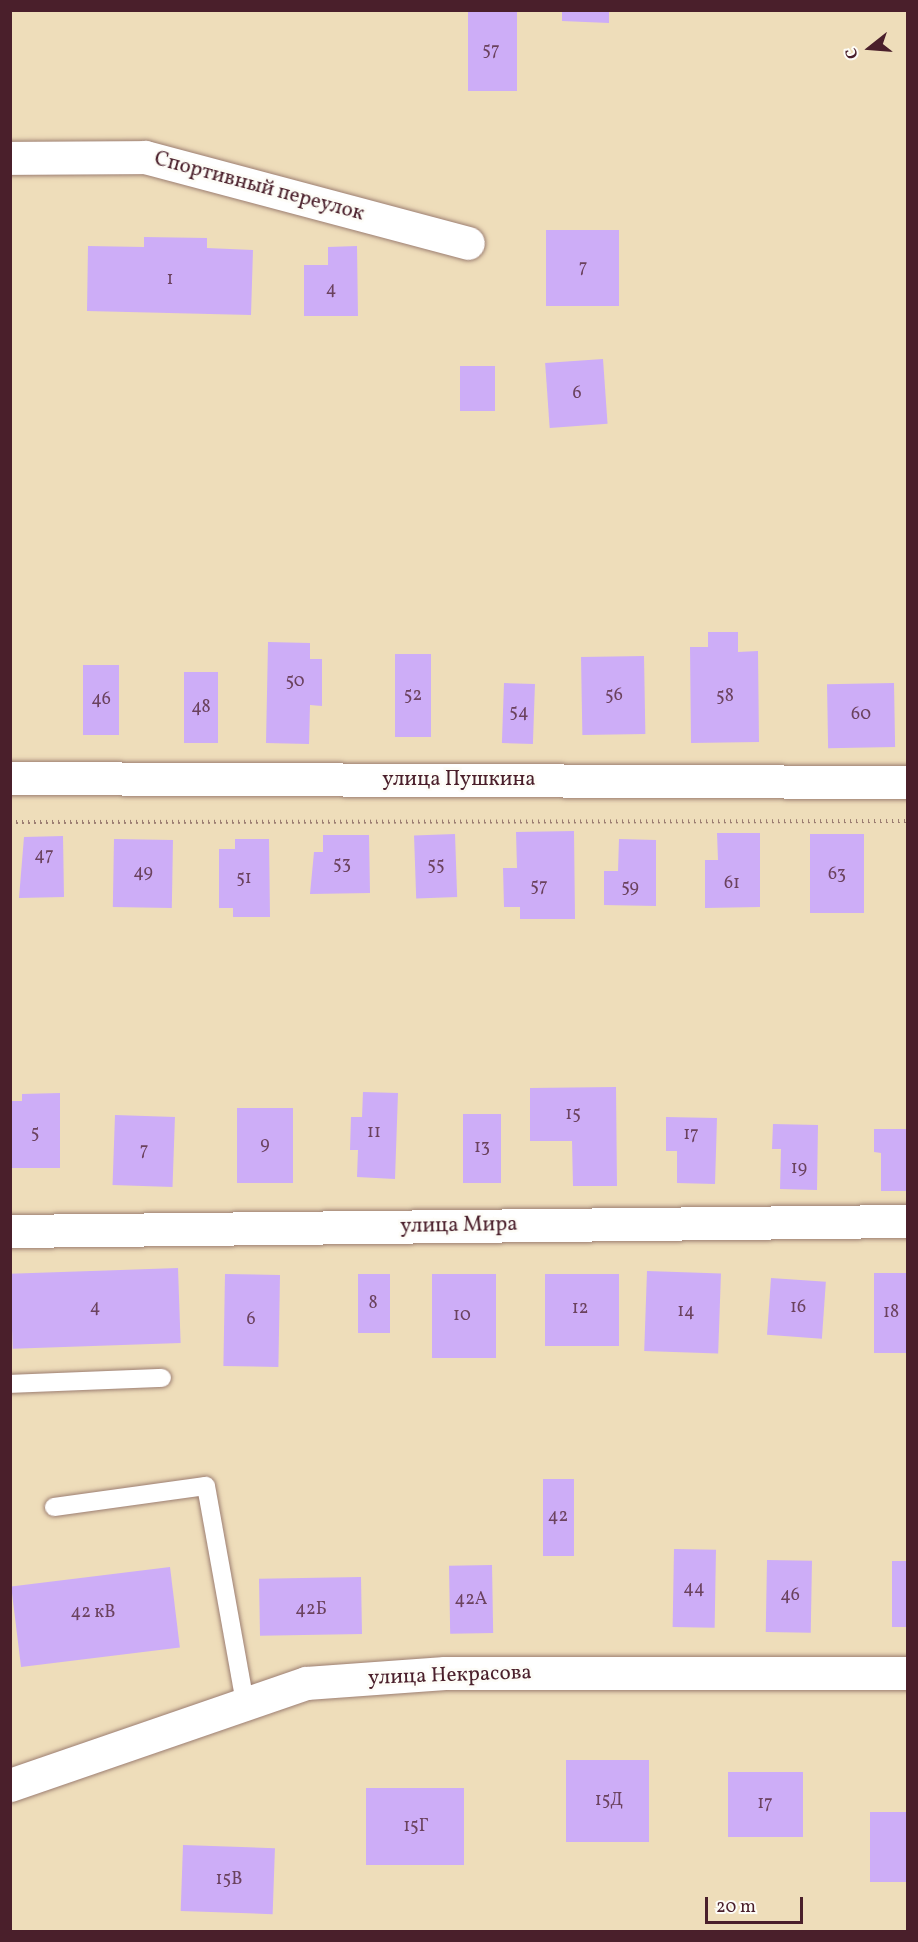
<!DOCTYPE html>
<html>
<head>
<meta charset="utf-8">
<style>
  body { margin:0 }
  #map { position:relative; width:918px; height:1942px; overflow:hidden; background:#eeddba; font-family:Vollkorn,serif }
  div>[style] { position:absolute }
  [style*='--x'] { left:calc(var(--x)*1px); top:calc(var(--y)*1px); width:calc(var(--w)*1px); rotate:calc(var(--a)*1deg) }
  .building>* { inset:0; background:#cdadf7; transform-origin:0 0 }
  .path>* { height:4px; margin-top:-2px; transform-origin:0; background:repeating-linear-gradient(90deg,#9c7e72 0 1.5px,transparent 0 6px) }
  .roads { filter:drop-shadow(0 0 2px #9c7e72) drop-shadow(0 0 2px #9c7e72) }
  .lane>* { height:18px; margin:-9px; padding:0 9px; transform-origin:9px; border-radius:9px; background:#fff }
  .street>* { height:33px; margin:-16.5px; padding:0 16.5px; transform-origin:16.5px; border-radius:16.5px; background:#fff }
  .secondary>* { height:33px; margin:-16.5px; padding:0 16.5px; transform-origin:16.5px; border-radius:16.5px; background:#fff }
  span { translate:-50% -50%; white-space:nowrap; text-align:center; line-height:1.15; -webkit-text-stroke:5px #fdfcf7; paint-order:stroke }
  .number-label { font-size:18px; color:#6b425e }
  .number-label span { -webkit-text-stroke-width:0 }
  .street-label { font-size:21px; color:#4a1f2b }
  .frame { position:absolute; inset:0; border:12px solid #4a1f2b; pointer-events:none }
  .north { position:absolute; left:840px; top:18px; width:60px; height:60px; -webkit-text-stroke:4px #fdfcf7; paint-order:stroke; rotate:253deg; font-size:16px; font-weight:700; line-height:24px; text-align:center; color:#4a1f2b }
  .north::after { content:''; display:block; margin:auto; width:21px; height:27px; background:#4a1f2b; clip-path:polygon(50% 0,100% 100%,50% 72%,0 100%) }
  .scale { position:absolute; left:705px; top:1897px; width:98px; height:27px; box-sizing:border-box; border:3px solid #4a1f2b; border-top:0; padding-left:8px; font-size:18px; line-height:21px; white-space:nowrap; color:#4a1f2b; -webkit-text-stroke:4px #fdfcf7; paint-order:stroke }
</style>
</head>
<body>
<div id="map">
  <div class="building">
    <div style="left:468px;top:10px;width:49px;height:81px"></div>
    <div style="clip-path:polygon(562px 10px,609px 10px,609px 23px,562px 21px)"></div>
    <div style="left:546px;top:230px;width:73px;height:76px"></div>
    <div style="clip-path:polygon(144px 237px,207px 238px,207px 248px,253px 250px,251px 315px,87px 311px,88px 246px,144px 247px)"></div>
    <div style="clip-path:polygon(357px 246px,358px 316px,304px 316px,304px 265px,328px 265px,328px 247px)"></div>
    <div style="left:603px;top:359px;width:65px;height:58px;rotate:86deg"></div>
    <div style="left:460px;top:366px;width:35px;height:45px"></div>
    <div style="clip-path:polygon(708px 632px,738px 632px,738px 652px,758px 651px,759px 742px,691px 743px,690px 647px,708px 647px)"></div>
    <div style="clip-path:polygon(268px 642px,310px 643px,310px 659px,322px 659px,322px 706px,310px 705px,309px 744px,266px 743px)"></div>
    <div style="left:395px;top:654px;width:36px;height:83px"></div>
    <div style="left:644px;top:656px;width:78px;height:63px;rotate:89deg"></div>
    <div style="left:83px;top:665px;width:36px;height:70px"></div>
    <div style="left:184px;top:672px;width:34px;height:71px"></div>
    <div style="left:504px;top:683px;width:31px;height:60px;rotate:2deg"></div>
    <div style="left:894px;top:683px;width:64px;height:67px;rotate:89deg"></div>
    <div style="clip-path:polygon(574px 831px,575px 919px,520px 919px,520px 907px,504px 907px,503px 868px,517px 868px,516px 832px)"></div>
    <div style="clip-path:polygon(717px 833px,760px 833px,760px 907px,705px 908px,705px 860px,718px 860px)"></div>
    <div style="left:455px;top:834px;width:63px;height:41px;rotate:88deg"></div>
    <div style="left:864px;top:834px;width:79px;height:54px;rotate:90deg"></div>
    <div style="clip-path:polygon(323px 835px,369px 835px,370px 893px,310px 894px,314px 852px,323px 852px)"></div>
    <div style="clip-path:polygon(63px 836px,64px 897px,19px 898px,24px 837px)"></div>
    <div style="left:114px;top:839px;width:59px;height:68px;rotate:1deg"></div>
    <div style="clip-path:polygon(235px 839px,269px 839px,270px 917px,233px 917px,233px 908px,219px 908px,219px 849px,235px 849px)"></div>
    <div style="clip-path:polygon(619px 839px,656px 840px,656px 906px,604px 905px,604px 871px,618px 871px)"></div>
    <div style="clip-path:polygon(616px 1087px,617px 1186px,573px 1186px,572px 1141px,530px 1141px,530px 1088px)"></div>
    <div style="clip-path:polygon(363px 1092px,398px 1093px,395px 1179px,357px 1177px,358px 1150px,350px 1150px,351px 1117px,362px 1117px)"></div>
    <div style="clip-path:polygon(60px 1093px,60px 1168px,10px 1168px,10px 1101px,22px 1101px,22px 1094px)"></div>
    <div style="left:237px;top:1108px;width:56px;height:75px"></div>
    <div style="left:463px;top:1114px;width:38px;height:69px"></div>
    <div style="left:115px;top:1115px;width:60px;height:70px;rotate:2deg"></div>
    <div style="clip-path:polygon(666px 1117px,717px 1118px,715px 1184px,677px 1183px,677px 1151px,666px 1151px)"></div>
    <div style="clip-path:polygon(773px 1124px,818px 1125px,817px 1190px,780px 1189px,781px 1149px,772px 1149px)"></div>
    <div style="clip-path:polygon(874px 1129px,908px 1129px,908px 1191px,881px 1191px,881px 1153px,874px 1152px)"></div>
    <div style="left:178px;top:1268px;width:75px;height:168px;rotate:88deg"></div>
    <div style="left:647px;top:1271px;width:74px;height:80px;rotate:2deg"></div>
    <div style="left:874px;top:1273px;width:34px;height:80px"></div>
    <div style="left:225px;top:1274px;width:55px;height:92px;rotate:1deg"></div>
    <div style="left:358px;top:1274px;width:32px;height:59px"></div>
    <div style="left:432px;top:1274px;width:64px;height:84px"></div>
    <div style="left:545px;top:1274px;width:74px;height:72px"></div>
    <div style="left:771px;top:1278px;width:55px;height:57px;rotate:4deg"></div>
    <div style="left:543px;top:1479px;width:31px;height:77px"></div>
    <div style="left:674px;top:1549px;width:42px;height:78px;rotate:1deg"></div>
    <div style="left:767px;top:1560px;width:45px;height:72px;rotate:1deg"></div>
    <div style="left:892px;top:1561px;width:16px;height:66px"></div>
    <div style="left:492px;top:1565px;width:68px;height:43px;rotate:89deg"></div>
    <div style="left:170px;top:1567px;width:81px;height:160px;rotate:83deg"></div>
    <div style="left:361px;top:1577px;width:57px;height:102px;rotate:89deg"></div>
    <div style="left:566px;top:1760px;width:83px;height:82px"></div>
    <div style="left:728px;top:1772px;width:75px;height:65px"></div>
    <div style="left:366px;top:1788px;width:98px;height:77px"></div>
    <div style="left:870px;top:1812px;width:38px;height:70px"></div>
    <div style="left:183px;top:1845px;width:92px;height:66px;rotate:2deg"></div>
  </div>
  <div class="path">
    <div style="--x:10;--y:822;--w:898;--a:-0.06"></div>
  </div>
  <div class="roads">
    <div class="lane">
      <div style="--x:10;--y:1384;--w:152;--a:-2.3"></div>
      <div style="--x:54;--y:1507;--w:153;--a:-7.9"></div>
      <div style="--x:206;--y:1486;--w:220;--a:79.8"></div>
    </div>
    <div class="street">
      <div style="--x:10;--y:158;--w:135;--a:-0.4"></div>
      <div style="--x:145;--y:157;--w:334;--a:14.9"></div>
      <div style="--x:10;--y:1231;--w:898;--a:-0.64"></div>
      <div style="--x:10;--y:1785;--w:313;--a:-19"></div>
      <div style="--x:306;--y:1683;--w:139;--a:-4.1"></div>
      <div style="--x:445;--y:1673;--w:463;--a:0"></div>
    </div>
    <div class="secondary">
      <div style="--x:10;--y:778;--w:898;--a:0.26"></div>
    </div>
  </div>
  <div class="number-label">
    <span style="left:491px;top:51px">57</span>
    <span style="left:583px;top:268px">7</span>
    <span style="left:170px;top:280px">1</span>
    <span style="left:331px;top:290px">4</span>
    <span style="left:577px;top:394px">6</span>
    <span style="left:295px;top:682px">50</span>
    <span style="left:413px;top:696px">52</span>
    <span style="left:614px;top:696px">56</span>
    <span style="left:725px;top:697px">58</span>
    <span style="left:101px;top:700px">46</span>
    <span style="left:201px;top:708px">48</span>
    <span style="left:519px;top:713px">54</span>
    <span style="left:861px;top:715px">60</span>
    <span style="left:44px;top:856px">47</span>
    <span style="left:342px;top:865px">53</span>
    <span style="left:436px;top:866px">55</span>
    <span style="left:143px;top:873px">49</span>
    <span style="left:837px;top:875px">63</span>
    <span style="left:244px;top:879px">51</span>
    <span style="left:732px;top:884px">61</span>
    <span style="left:539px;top:887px">57</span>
    <span style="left:630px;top:888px">59</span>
    <span style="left:573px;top:1115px">15</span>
    <span style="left:374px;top:1133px">11</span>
    <span style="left:35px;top:1134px">5</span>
    <span style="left:691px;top:1135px">17</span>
    <span style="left:265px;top:1145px">9</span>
    <span style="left:482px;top:1148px">13</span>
    <span style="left:144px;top:1151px">7</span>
    <span style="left:799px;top:1169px">19</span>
    <span style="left:373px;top:1304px">8</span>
    <span style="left:95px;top:1308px">4</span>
    <span style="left:798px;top:1308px">16</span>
    <span style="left:580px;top:1309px">12</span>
    <span style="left:686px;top:1312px">14</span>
    <span style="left:891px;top:1313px">18</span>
    <span style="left:462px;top:1316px">10</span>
    <span style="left:251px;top:1320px">6</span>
    <span style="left:558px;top:1517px">42</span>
    <span style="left:694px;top:1589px">44</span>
    <span style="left:790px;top:1596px">46</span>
    <span style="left:471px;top:1600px">42А</span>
    <span style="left:311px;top:1610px">42Б</span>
    <span style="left:93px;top:1613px">42 кВ</span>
    <span style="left:609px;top:1801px">15Д</span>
    <span style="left:765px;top:1804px">17</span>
    <span style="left:416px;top:1827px">15Г</span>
    <span style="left:229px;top:1880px">15В</span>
  </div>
  <div class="street-label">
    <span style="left:259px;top:187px;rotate:15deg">Спортивный переулок</span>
    <span style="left:459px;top:780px">улица Пушкина</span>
    <span style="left:459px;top:1226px;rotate:-1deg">улица Мира</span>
    <span style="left:450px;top:1676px;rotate:-2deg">улица Некрасова</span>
  </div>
  <div class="frame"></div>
  <div class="north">С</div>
  <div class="scale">20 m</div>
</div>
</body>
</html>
